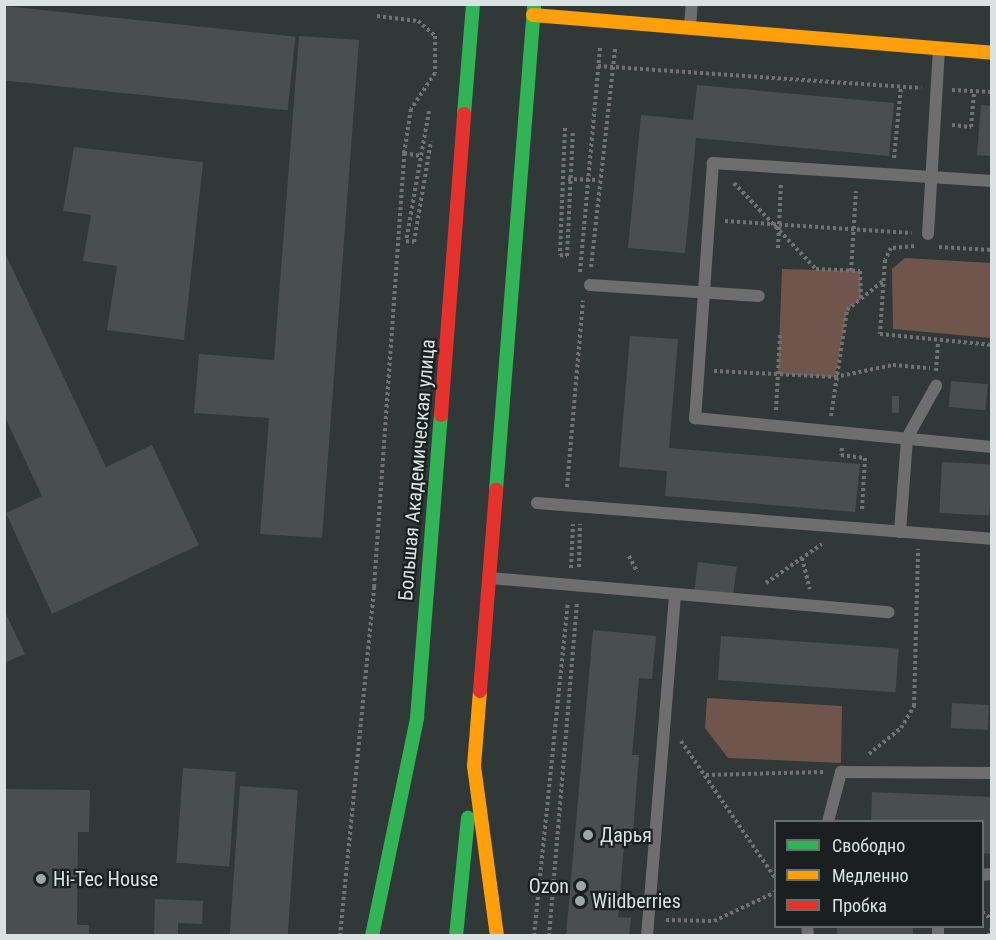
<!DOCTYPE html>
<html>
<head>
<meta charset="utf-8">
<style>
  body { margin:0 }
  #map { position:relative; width:996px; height:940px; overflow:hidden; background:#303838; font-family:"Roboto Condensed",sans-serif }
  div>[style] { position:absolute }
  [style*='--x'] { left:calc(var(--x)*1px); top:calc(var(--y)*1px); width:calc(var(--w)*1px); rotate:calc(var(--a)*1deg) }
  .green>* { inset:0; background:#70554c }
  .building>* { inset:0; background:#494f4f; transform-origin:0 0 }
  .path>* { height:4px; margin-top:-2px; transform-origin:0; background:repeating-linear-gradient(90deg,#717373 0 3px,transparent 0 6px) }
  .lane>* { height:12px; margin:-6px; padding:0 6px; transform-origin:6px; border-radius:6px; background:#6e6e6e }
  .fast>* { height:14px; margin:-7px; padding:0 7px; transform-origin:7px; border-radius:7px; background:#30b455 }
  .slow>* { height:14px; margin:-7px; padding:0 7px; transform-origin:7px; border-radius:7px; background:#ff9f0a }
  .jam>* { height:14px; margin:-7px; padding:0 7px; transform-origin:7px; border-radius:7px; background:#e5322d }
  .dots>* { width:16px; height:16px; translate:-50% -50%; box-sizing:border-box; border:3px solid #1a2020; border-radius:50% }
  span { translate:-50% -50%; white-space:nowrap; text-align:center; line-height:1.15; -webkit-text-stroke:4.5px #1a2020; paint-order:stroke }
  .street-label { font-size:20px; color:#dae2e2 }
  .poi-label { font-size:20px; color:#dae2e2 }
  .left { translate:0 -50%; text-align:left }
  .right { translate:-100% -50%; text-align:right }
  .frame { position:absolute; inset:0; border:6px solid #dae2e2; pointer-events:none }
  .legend { position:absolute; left:774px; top:820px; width:210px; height:108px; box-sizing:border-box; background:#1a2020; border:2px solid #676e6e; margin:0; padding:8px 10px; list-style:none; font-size:18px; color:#dae2e2 }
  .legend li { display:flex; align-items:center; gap:12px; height:30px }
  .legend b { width:30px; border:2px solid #676e6e }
</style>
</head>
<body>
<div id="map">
  <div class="green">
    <div style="clip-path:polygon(905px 258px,991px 263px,991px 338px,893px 329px,892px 269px)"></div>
    <div style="clip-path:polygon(782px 269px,860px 271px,861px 299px,847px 310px,835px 377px,778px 374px)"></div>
    <div style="clip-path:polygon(707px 698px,842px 706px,841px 763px,728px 758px,705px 728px)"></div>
  </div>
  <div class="building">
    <div style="left:4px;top:6px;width:293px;height:74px;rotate:6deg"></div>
    <div style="clip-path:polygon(299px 36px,359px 40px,322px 538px,260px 534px,269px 418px,194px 413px,199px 354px,274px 360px)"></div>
    <div style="clip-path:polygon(697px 85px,894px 103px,889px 156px,696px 138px,685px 253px,628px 248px,641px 115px,693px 120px)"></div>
    <div style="clip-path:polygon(981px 105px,992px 106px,992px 156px,977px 155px)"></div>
    <div style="clip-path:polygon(74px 147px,203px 162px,184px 340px,107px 330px,117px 266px,83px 261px,91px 215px,63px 211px)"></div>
    <div style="clip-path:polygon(4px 251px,106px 467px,152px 445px,199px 545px,52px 614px,6px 513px,42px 496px,4px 415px)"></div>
    <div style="clip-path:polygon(630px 336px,678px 339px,669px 448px,860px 464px,855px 512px,665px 496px,667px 471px,619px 467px)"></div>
    <div style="left:951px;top:381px;width:37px;height:26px;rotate:5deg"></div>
    <div style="left:892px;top:396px;width:7px;height:17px"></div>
    <div style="left:942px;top:462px;width:50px;height:51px;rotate:3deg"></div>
    <div style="left:698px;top:562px;width:39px;height:28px;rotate:7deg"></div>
    <div style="clip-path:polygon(4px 610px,25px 654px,4px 663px)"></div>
    <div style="clip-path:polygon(593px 630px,656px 636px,652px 679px,639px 678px,638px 690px,632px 755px,639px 755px,632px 845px,624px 845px,618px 917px,631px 918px,629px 936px,566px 936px)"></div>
    <div style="left:721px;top:636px;width:178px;height:44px;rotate:4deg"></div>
    <div style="left:952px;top:703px;width:37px;height:25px;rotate:3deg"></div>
    <div style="left:183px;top:768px;width:53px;height:95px;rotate:4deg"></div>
    <div style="left:240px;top:786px;width:58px;height:150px;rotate:4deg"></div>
    <div style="clip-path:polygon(4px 789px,90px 790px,89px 832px,78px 832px,77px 925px,89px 925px,89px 936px,4px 936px)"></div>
    <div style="clip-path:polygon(872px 792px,992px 797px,992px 854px,982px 853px,982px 822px,871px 822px)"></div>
    <div style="clip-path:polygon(155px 899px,203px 901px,202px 924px,178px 923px,178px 936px,154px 936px)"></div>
    <div style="left:837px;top:926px;width:76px;height:10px"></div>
  </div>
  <div class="path">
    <div style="--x:377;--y:16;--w:41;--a:7"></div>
    <div style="--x:418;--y:21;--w:23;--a:41"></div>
    <div style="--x:435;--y:36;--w:37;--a:90"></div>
    <div style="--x:435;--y:73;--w:43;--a:123.7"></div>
    <div style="--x:411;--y:109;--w:45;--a:99"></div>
    <div style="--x:404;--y:153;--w:17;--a:10"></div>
    <div style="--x:598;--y:66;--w:324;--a:3.9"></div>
    <div style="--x:952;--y:90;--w:40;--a:2.9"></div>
    <div style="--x:429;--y:111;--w:132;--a:100"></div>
    <div style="--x:406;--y:241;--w:8;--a:7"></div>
    <div style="--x:414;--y:242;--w:102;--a:-80.4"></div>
    <div style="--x:952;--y:125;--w:19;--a:6"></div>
    <div style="--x:971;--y:127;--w:36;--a:-85"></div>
    <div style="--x:565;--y:128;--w:127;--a:92.3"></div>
    <div style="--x:560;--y:255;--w:7;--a:8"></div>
    <div style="--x:567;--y:256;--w:126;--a:-87.3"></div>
    <div style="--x:894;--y:158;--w:71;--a:-84.4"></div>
    <div style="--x:568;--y:179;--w:30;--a:2"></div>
    <div style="--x:734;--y:183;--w:119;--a:46.4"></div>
    <div style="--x:816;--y:269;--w:44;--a:2.6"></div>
    <div style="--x:860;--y:271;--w:28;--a:88"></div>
    <div style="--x:725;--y:221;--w:187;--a:3.7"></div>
    <div style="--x:914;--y:246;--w:23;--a:175"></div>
    <div style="--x:891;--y:248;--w:13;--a:117"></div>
    <div style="--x:885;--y:260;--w:74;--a:93.9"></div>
    <div style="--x:880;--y:334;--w:113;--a:5.6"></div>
    <div style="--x:939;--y:247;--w:53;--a:3.2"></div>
    <div style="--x:778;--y:248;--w:65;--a:-87.4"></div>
    <div style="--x:591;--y:267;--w:220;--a:-83.7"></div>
    <div style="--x:851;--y:271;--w:80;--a:-86.4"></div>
    <div style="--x:580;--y:272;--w:226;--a:-84.9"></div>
    <div style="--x:714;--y:371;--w:121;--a:2.8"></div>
    <div style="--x:835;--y:377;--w:59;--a:-11.7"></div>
    <div style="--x:893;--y:365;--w:37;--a:5"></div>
    <div style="--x:936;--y:371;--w:29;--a:-86"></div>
    <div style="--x:776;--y:410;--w:75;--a:-86.9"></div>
    <div style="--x:831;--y:416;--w:107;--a:-81.4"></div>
    <div style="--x:847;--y:310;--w:46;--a:-38.9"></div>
    <div style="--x:842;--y:448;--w:7;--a:98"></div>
    <div style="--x:841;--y:455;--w:24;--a:7"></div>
    <div style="--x:865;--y:458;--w:52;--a:93.3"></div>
    <div style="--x:567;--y:487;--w:187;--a:-85.1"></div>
    <div style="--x:629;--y:556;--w:18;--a:63"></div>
    <div style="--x:802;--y:558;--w:32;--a:76"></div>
    <div style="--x:579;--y:567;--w:43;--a:-88.7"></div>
    <div style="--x:571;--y:568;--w:44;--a:-87.4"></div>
    <div style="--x:766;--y:583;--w:68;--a:-34.9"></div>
    <div style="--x:681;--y:741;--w:168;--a:55.5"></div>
    <div style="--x:869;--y:754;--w:41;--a:-39.1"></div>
    <div style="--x:901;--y:728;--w:26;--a:-59"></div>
    <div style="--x:914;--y:706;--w:157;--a:-88.5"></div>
    <div style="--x:706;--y:775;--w:117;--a:-1.5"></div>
    <div style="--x:982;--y:912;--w:12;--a:35"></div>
    <div style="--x:666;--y:920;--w:48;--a:1.2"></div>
    <div style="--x:714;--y:921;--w:68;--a:-25.1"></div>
    <div style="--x:340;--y:936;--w:351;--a:-84.4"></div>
    <div style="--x:374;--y:587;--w:435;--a:-86"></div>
    <div style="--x:534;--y:936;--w:336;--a:-84.2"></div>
    <div style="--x:549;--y:936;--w:336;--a:-85.2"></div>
    <div style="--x:988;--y:936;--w:9;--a:-63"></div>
  </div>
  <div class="lane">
    <div style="--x:690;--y:25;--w:21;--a:-85"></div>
    <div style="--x:992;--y:181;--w:280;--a:-176.3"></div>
    <div style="--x:713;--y:163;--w:256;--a:94"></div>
    <div style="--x:695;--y:418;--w:298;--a:5.6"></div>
    <div style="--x:928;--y:234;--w:185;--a:-86.6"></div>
    <div style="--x:590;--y:285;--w:169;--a:3.7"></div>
    <div style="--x:537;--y:503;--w:456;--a:4.5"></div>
    <div style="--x:900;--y:532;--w:94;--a:-85.7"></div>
    <div style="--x:907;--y:438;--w:60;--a:-60.9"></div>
    <div style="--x:490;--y:578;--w:400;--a:4.9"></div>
    <div style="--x:828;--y:822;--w:52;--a:-75.4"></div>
    <div style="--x:841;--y:772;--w:151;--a:0.4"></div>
    <div style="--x:982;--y:875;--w:10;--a:-6"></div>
    <div style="--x:807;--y:926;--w:10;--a:84"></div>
    <div style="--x:647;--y:936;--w:342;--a:-85.3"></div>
    <div style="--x:938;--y:936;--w:10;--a:-90"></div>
  </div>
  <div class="fast">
    <div style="--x:464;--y:114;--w:110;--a:-85.3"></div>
    <div style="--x:496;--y:490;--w:487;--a:-85.5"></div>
    <div style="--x:372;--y:936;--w:223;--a:-78.3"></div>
    <div style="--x:417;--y:718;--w:304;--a:-85.5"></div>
    <div style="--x:456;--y:936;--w:119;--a:-84.2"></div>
  </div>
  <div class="slow">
    <div style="--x:533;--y:15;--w:461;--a:4.7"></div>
    <div style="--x:480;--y:691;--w:75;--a:94.6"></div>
    <div style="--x:474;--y:766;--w:172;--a:82.3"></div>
  </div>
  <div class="jam">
    <div style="--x:441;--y:415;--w:302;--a:-85.6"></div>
    <div style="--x:480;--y:691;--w:202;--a:-85.4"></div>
  </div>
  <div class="dots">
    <div style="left:588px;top:835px;background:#9ea6a6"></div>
    <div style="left:41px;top:879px;background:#9ea6a6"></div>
    <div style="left:581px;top:886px;background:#9ea6a6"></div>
    <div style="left:580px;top:901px;background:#9ea6a6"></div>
  </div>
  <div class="street-label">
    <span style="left:417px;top:470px;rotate:-85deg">Большая Академическая улица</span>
  </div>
  <div class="poi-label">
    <span class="left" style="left:600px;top:835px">Дарья</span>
    <span class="left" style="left:53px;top:879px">Hi-Tec House</span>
    <span class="right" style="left:569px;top:886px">Ozon</span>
    <span class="left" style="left:592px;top:901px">Wildberries</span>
  </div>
  <div class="frame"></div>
  <ul class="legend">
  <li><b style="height:8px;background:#30b455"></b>Свободно</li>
  <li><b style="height:8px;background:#ff9f0a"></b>Медленно</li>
  <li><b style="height:8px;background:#e5322d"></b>Пробка</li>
  </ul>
</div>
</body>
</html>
